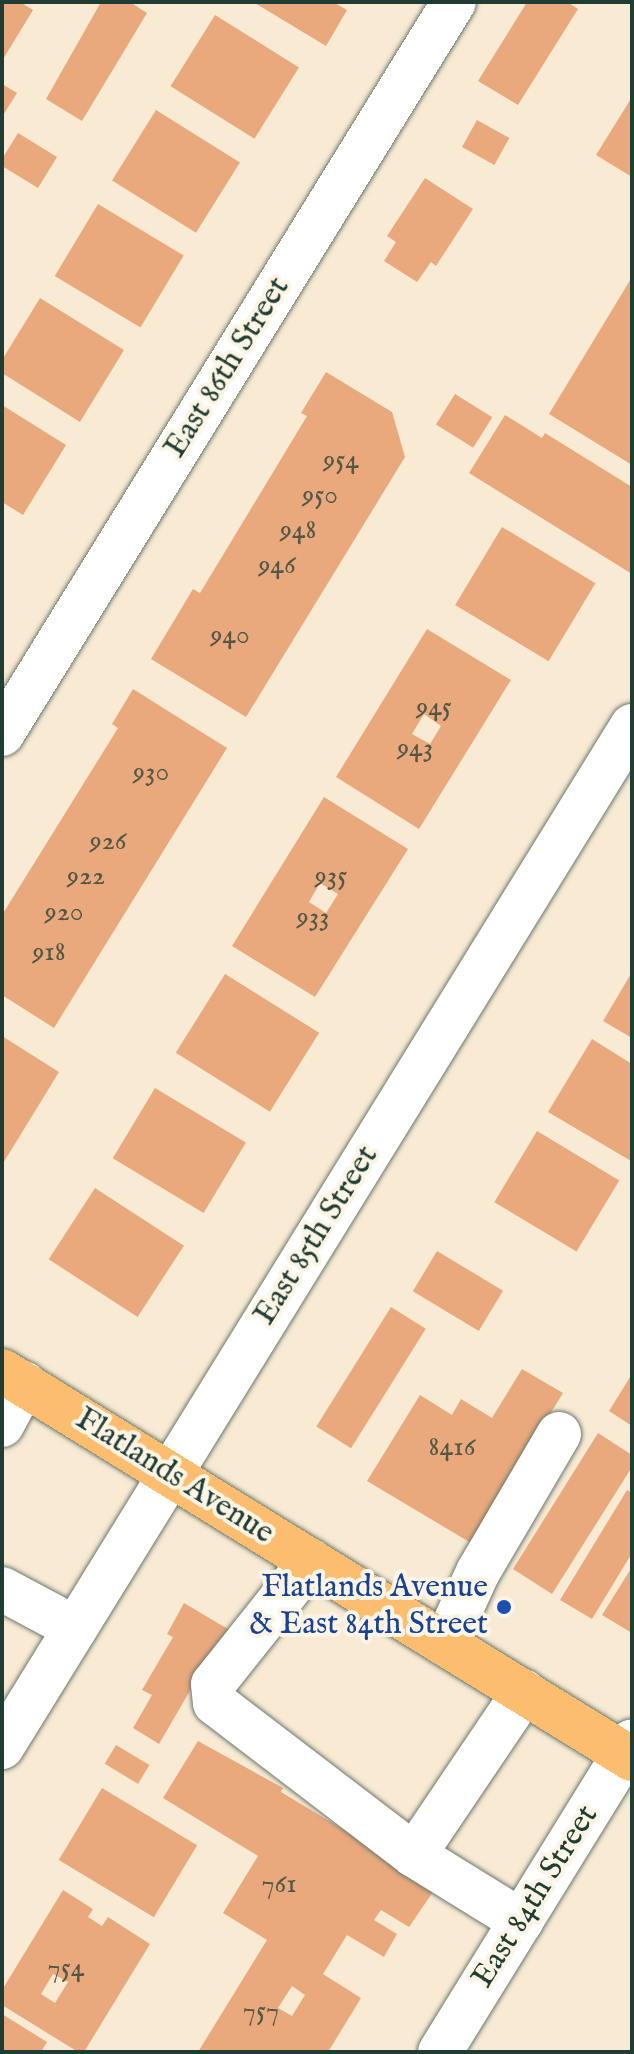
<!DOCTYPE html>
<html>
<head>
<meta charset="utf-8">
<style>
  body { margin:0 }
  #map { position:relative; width:634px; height:2054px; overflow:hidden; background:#f8ead3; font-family:"IM FELL English",serif }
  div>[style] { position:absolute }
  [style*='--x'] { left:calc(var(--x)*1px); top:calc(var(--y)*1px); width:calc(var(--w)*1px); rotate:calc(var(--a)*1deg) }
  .building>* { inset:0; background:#eaa97d; transform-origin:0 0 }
  .roads { filter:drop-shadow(0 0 2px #6b7a6c) drop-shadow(0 0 2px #6b7a6c) }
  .minor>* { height:44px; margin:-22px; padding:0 22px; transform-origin:22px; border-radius:22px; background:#fff }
  .major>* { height:44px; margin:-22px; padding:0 22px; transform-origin:22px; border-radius:22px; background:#fcbd6f }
  .dots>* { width:22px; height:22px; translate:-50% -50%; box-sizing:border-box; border:4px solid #fcf5e5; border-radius:50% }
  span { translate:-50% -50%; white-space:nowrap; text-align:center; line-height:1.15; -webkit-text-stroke:8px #fcf5e5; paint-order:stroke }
  .number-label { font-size:28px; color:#525846 }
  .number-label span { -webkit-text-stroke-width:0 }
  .street-label { font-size:32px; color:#1f3d34 }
  .transit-label { font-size:32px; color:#164399 }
  .right { translate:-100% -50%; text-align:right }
  .frame { position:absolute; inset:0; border:4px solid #1f3d34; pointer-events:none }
</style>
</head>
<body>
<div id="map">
  <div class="building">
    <div style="clip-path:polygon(2px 2px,20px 2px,33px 10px,2px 61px)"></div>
    <div style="clip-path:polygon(101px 2px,130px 2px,147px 13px,82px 121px,46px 99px)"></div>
    <div style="clip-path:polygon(253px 2px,333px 2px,347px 10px,326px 46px)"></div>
    <div style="clip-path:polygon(527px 2px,567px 2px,578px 9px,518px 105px,478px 81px)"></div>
    <div style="left:215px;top:15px;width:99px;height:84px;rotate:32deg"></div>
    <div style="clip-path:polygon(2px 84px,17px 93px,2px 117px)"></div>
    <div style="clip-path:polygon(632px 97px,632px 177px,596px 155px)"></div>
    <div style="left:156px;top:110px;width:99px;height:83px;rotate:32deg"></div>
    <div style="left:477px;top:120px;width:37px;height:31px;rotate:29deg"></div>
    <div style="clip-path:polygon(18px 133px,57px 157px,38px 188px,2px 166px,2px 159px)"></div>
    <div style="clip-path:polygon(425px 178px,473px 209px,436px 266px,431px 262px,417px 282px,384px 261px,396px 242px,387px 236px)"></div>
    <div style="left:98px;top:204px;width:100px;height:84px;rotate:31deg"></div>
    <div style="clip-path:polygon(632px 277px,632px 465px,549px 414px)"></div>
    <div style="clip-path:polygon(40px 298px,124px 350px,80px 422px,2px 373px,2px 360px)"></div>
    <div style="clip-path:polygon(326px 372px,392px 412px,405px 457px,246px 717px,151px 659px,193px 589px,200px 593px,307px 416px,301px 413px)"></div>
    <div style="left:455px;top:394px;width:44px;height:36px;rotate:32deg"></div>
    <div style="clip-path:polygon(2px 405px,66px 445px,23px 515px,2px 502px)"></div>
    <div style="clip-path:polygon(505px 415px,542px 438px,545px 433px,632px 487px,632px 574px,469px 473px)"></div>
    <div style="left:502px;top:527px;width:109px;height:91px;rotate:31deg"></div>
    <div style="clip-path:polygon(evenodd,427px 629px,511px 680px,419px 829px,336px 777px,427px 629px,424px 714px,441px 726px,430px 744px,412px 734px,424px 714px)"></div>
    <div style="clip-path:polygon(133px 689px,227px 748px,54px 1028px,2px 995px,2px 915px,118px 728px,112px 724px)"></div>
    <div style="clip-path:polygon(evenodd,324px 797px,408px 849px,315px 997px,232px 946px,324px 797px,320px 883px,338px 894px,326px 913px,309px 902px,320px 883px)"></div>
    <div style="clip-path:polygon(632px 972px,632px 1038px,603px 1021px)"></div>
    <div style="left:225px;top:974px;width:111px;height:93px;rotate:32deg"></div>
    <div style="clip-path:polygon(2px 1036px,59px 1072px,2px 1165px)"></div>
    <div style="clip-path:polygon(592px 1039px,632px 1064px,631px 1161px,548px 1112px)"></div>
    <div style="left:155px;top:1088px;width:106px;height:82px;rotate:31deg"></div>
    <div style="left:537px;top:1131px;width:96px;height:83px;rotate:31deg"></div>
    <div style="left:95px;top:1188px;width:106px;height:85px;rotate:33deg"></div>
    <div style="left:437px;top:1251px;width:77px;height:47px;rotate:31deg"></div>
    <div style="left:391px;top:1307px;width:41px;height:141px;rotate:32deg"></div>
    <div style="clip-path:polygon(522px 1369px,563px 1393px,471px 1543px,367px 1481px,420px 1395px,452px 1415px,461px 1399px,492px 1418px)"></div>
    <div style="clip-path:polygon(632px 1374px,632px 1426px,609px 1411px)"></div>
    <div style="clip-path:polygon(598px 1433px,632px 1455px,632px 1467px,552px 1594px,513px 1569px)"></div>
    <div style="clip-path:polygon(627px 1490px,632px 1493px,632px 1553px,592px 1619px,560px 1600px)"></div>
    <div style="clip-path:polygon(632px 1567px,632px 1633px,602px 1615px)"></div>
    <div style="clip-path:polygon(184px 1603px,233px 1632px,209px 1658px,159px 1744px,133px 1728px,152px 1695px,142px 1690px,173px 1637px,167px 1634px)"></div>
    <div style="clip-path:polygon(evenodd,198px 1741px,283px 1788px,281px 1792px,437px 1886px,409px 1927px,381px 1910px,374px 1920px,397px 1934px,384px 1957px,347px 1935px,323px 1974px,361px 1998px,328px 2052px,198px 2052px,267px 1940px,223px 1913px,258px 1856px,163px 1798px,198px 1741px,292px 1986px,305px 1995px,292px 2016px,278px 2008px,292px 1986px)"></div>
    <div style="left:116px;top:1745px;width:39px;height:22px;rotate:31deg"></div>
    <div style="left:102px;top:1788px;width:111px;height:84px;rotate:31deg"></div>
    <div style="clip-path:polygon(evenodd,63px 1890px,93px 1909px,88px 1917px,102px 1926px,108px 1917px,150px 1944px,84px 2052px,78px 2052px,2px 2005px,2px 1990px,63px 1890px,53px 1974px,68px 1982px,55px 2003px,41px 1994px,53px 1974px)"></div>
    <div style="clip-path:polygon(2px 2014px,47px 2042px,41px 2052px,2px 2052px)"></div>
  </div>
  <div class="roads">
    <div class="minor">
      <div style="--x:2;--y:734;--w:860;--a:-58.31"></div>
      <div style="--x:2;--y:1425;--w:47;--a:-61.8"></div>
      <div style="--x:311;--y:1561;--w:157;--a:128.5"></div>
      <div style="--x:213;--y:1684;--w:19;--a:84"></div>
      <div style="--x:215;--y:1703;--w:250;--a:37.4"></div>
      <div style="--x:414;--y:1855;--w:126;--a:31.7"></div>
      <div style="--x:2;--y:1589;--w:83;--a:28.1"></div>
      <div style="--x:445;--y:1644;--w:79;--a:-65.4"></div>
      <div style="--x:478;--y:1572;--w:160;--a:-59.6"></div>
      <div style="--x:2;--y:1747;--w:1200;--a:-58.32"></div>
      <div style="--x:414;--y:1855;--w:197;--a:-56"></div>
      <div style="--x:440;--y:2052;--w:365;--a:-58.3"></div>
    </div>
    <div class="major">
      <div style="--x:2;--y:1371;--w:740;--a:31.63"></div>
    </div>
  </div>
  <div class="dots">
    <div style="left:504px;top:1607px;background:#1a4fb4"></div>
  </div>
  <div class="number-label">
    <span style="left:341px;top:461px">954</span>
    <span style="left:320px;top:496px">950</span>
    <span style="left:298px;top:531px">948</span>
    <span style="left:277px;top:566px">946</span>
    <span style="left:230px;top:636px">940</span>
    <span style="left:434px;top:708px">945</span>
    <span style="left:415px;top:749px">943</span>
    <span style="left:151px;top:773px">930</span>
    <span style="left:108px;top:842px">926</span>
    <span style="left:86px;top:877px">922</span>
    <span style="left:331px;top:877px">935</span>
    <span style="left:64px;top:913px">920</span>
    <span style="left:313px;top:918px">933</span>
    <span style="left:49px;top:953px">918</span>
    <span style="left:452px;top:1448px">8416</span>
    <span style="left:279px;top:1885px">761</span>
    <span style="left:66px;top:1969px">754</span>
    <span style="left:261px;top:2012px">757</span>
  </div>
  <div class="street-label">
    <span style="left:228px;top:368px;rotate:-58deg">East 86th Street</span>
    <span style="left:317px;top:1236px;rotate:-58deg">East 85th Street</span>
    <span style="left:174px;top:1477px;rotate:32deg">Flatlands Avenue</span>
    <span style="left:536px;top:1897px;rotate:-58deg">East 84th Street</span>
  </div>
  <div class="transit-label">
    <span class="right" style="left:488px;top:1607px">Flatlands Avenue<br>&amp; East 84th Street</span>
  </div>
  <div class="frame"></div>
</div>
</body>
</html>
